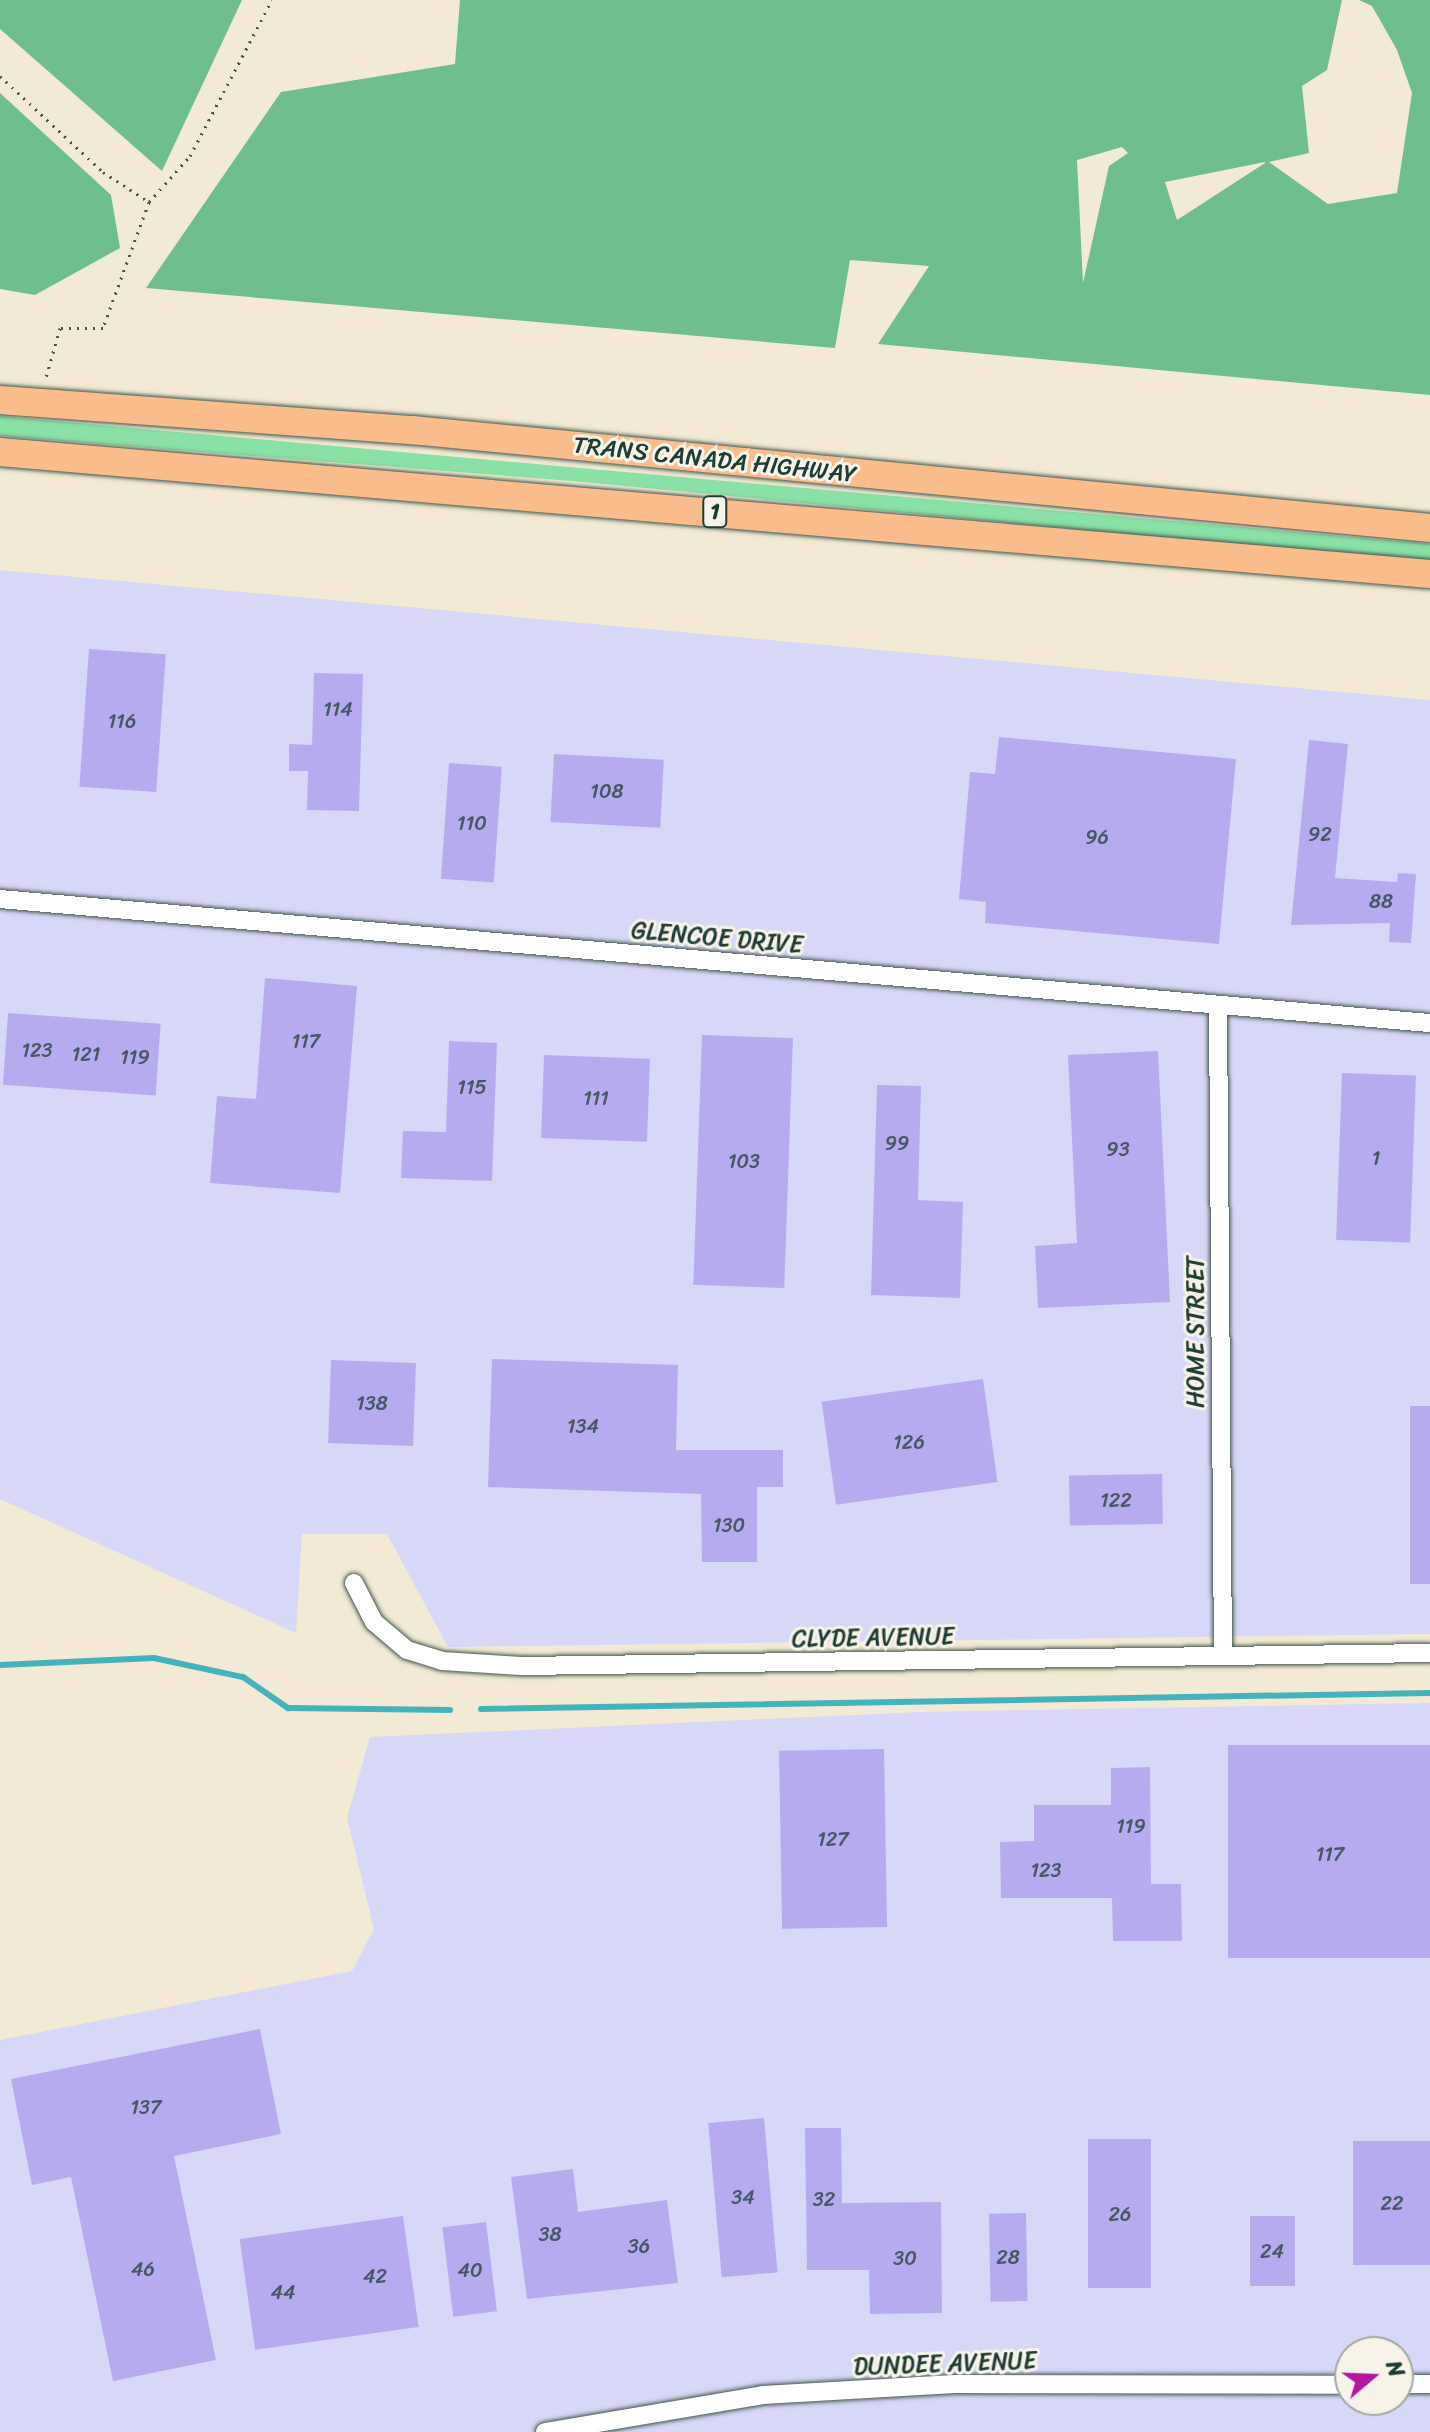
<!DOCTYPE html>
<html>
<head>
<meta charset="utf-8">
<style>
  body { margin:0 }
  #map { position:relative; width:1430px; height:2432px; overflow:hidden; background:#f2ead4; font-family:Sriracha,sans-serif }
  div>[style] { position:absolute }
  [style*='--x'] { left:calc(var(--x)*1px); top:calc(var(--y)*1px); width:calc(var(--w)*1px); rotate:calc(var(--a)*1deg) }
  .built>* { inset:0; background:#d7d7f8 }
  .green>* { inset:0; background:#89e1a6 }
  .forest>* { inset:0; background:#6ebf8b }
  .stream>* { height:6px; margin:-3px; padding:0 3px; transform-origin:3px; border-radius:3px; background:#44b3bc }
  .building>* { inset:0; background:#b7abf0; transform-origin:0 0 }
  .path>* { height:3px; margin-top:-1.5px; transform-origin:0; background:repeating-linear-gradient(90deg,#3f574c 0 2px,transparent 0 8px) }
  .roads { filter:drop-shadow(0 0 2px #3f574c) drop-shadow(0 0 2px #3f574c) }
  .minor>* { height:18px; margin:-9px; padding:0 9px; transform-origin:9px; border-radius:9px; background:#fff }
  .highway>* { height:28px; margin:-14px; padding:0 14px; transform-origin:14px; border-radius:14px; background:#f9bc8a }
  span { translate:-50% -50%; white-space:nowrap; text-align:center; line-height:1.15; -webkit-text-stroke:6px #f7f3e8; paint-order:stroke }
  .number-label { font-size:20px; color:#455863 }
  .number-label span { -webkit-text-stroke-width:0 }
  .shield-label span { padding:2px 6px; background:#f7f3e8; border:2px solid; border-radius:6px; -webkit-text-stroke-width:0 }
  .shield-label { font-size:22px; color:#1f3d34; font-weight:700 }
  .street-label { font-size:24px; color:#1f3d34 }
  .north { position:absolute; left:1334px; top:2336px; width:80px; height:80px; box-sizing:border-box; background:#f7f3e8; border:2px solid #a1aaa0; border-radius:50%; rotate:71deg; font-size:22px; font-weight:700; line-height:32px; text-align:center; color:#1f3d34 }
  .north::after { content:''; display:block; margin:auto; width:28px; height:36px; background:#b5179e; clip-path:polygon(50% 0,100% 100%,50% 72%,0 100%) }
</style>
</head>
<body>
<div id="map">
  <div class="built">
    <div style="clip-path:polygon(0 570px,1430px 700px,1430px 1634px,448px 1647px,387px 1534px,302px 1534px,296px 1633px,0 1499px)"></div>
    <div style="clip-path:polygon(evenodd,1430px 1703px,1430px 2432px,0 2432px,0 2040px,352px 1971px,374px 1929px,347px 1818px,370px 1737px,921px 1712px,1430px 1703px,1350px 2352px,1398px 2352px,1398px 2400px,1350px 2400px,1350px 2352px)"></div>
  </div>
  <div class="green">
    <div style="clip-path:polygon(0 416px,1430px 544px,1430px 563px,572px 481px,0 436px)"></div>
  </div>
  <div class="forest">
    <div style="clip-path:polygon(0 0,242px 0,162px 171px,0 29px)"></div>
    <div style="clip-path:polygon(evenodd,460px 0,1342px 0,1327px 70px,1302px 86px,1309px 153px,1269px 162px,1328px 204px,1397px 193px,1412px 93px,1397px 50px,1372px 6px,1359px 0,1430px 0,1430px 395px,878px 344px,929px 266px,850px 260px,835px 348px,146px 288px,281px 92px,455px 64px,460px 0,1122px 147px,1128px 153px,1109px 166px,1083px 283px,1077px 160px,1122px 147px,460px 0,1265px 162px,1265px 163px,1177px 220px,1165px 182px,1265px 162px)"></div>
    <div style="clip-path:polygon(0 93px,111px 195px,120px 248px,35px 295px,0 289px)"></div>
  </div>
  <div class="stream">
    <div style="--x:0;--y:1665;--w:154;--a:-2.6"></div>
    <div style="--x:154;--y:1658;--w:91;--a:12.1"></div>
    <div style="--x:243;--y:1677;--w:55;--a:34.6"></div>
    <div style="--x:288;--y:1708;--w:162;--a:0.7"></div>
    <div style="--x:481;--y:1709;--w:949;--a:-0.97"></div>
  </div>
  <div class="building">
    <div style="left:89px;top:649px;width:77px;height:138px;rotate:4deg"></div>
    <div style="clip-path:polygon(314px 673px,363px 674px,359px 811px,307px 810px,308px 771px,289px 771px,289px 744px,312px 745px)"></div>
    <div style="clip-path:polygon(999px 737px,1236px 759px,1219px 944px,985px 923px,986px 902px,959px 899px,970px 772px,995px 774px)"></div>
    <div style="clip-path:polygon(1309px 740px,1348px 744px,1335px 878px,1397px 882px,1398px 873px,1416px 874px,1411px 943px,1389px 942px,1390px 923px,1291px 925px)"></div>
    <div style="left:554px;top:754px;width:110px;height:68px;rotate:3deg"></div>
    <div style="left:449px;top:763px;width:53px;height:116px;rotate:4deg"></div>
    <div style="clip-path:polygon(265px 978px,357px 986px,340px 1193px,210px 1183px,217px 1096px,256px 1099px)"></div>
    <div style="left:8px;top:1013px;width:153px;height:72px;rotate:4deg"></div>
    <div style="left:702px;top:1035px;width:91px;height:250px;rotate:2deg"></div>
    <div style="clip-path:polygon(449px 1041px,497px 1043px,492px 1181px,401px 1178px,403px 1131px,446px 1132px)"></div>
    <div style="clip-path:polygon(1158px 1051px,1170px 1302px,1038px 1308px,1035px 1246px,1077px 1243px,1068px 1055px)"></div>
    <div style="left:544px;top:1055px;width:106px;height:83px;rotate:2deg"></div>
    <div style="left:1342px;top:1073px;width:74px;height:167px;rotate:2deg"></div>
    <div style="clip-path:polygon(877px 1085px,921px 1086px,918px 1200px,963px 1202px,960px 1298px,871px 1295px)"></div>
    <div style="clip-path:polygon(492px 1359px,678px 1365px,676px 1450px,783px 1450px,783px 1487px,757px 1487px,757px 1562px,702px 1562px,701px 1494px,488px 1487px)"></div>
    <div style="left:331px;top:1360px;width:85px;height:83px;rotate:2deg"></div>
    <div style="left:983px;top:1379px;width:104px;height:163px;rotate:82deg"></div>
    <div style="left:1410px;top:1406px;width:20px;height:178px"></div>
    <div style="left:1162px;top:1474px;width:50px;height:93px;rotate:89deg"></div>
    <div style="left:1430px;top:1745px;width:213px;height:202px;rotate:90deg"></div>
    <div style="left:884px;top:1749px;width:178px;height:105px;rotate:89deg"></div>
    <div style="clip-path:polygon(1150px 1767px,1151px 1884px,1181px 1884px,1182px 1941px,1113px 1941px,1112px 1898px,1001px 1898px,1000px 1842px,1034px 1841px,1034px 1805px,1111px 1805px,1111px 1768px)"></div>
    <div style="clip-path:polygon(260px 2029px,281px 2134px,174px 2156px,216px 2360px,113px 2381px,71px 2177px,32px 2185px,11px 2079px)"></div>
    <div style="left:764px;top:2118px;width:155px;height:56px;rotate:85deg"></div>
    <div style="clip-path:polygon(805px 2128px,841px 2128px,842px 2203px,941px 2202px,942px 2313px,870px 2314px,869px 2270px,807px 2270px)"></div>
    <div style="left:1151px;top:2139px;width:149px;height:63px;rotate:90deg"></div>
    <div style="left:1430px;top:2141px;width:124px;height:77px;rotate:90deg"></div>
    <div style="clip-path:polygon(573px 2169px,578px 2212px,667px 2200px,678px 2283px,527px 2299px,511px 2177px)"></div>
    <div style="left:1026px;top:2213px;width:88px;height:37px;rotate:89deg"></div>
    <div style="left:403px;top:2216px;width:112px;height:165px;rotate:82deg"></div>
    <div style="left:1250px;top:2216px;width:45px;height:70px"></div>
    <div style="left:486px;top:2222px;width:90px;height:44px;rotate:83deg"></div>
  </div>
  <div class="path">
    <div style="--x:0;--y:76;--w:141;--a:43"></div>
    <div style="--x:103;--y:172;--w:55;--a:33.1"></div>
    <div style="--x:149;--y:202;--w:134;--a:110.1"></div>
    <div style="--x:103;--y:328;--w:43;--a:180"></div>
    <div style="--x:60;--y:328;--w:55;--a:105.8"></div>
    <div style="--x:149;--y:202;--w:62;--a:-48.3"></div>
    <div style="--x:190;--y:156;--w:176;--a:-62.3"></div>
  </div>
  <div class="roads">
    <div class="minor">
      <div style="--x:0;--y:899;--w:1435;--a:4.96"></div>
      <div style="--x:1218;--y:1009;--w:646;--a:89.56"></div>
      <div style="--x:354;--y:1583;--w:44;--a:62.9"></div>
      <div style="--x:374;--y:1622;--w:43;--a:40.3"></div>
      <div style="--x:407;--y:1650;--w:37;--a:17"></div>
      <div style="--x:442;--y:1661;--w:79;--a:3.6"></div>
      <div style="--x:521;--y:1666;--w:909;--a:-0.82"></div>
      <div style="--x:1398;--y:2384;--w:32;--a:0"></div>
      <div style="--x:545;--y:2432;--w:221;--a:-9.6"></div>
      <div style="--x:763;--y:2395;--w:192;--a:-3.3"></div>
      <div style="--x:955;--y:2384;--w:395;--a:0.1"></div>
    </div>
    <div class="highway">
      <div style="--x:0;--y:400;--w:413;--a:4.2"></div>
      <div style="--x:412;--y:430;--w:1023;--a:5.5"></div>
      <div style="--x:0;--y:452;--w:1435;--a:4.88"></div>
    </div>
  </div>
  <div class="number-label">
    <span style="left:338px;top:709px">114</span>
    <span style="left:122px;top:721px">116</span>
    <span style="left:607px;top:791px">108</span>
    <span style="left:472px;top:823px">110</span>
    <span style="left:1320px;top:834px">92</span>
    <span style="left:1097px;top:837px">96</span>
    <span style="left:1381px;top:901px">88</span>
    <span style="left:306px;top:1041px">117</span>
    <span style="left:37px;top:1050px">123</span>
    <span style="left:86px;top:1054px">121</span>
    <span style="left:135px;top:1057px">119</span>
    <span style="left:472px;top:1087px">115</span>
    <span style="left:596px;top:1098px">111</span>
    <span style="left:897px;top:1143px">99</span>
    <span style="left:1118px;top:1149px">93</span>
    <span style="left:1376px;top:1158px">1</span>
    <span style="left:744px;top:1161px">103</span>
    <span style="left:372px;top:1403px">138</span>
    <span style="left:583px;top:1426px">134</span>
    <span style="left:909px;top:1442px">126</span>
    <span style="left:1116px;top:1500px">122</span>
    <span style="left:729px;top:1525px">130</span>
    <span style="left:1131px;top:1826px">119</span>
    <span style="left:833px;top:1839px">127</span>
    <span style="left:1330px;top:1854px">117</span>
    <span style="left:1046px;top:1870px">123</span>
    <span style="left:146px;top:2107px">137</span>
    <span style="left:743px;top:2197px">34</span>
    <span style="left:824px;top:2199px">32</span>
    <span style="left:1392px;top:2203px">22</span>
    <span style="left:1120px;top:2214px">26</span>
    <span style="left:550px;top:2234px">38</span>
    <span style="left:639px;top:2246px">36</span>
    <span style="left:1272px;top:2251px">24</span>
    <span style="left:1008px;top:2257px">28</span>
    <span style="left:905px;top:2258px">30</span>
    <span style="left:143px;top:2269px">46</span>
    <span style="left:470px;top:2270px">40</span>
    <span style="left:375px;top:2276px">42</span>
    <span style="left:283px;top:2292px">44</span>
  </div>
  <div class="shield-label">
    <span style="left:715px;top:512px">1</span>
  </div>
  <div class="street-label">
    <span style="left:715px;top:460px;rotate:6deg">TRANS CANADA HIGHWAY</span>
    <span style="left:717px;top:938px;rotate:5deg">GLENCOE DRIVE</span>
    <span style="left:1196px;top:1332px;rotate:-90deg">HOME STREET</span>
    <span style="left:873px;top:1638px;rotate:-1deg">CLYDE AVENUE</span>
    <span style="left:945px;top:2364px;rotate:-2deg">DUNDEE AVENUE</span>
  </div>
  <div class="north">N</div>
</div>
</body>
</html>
